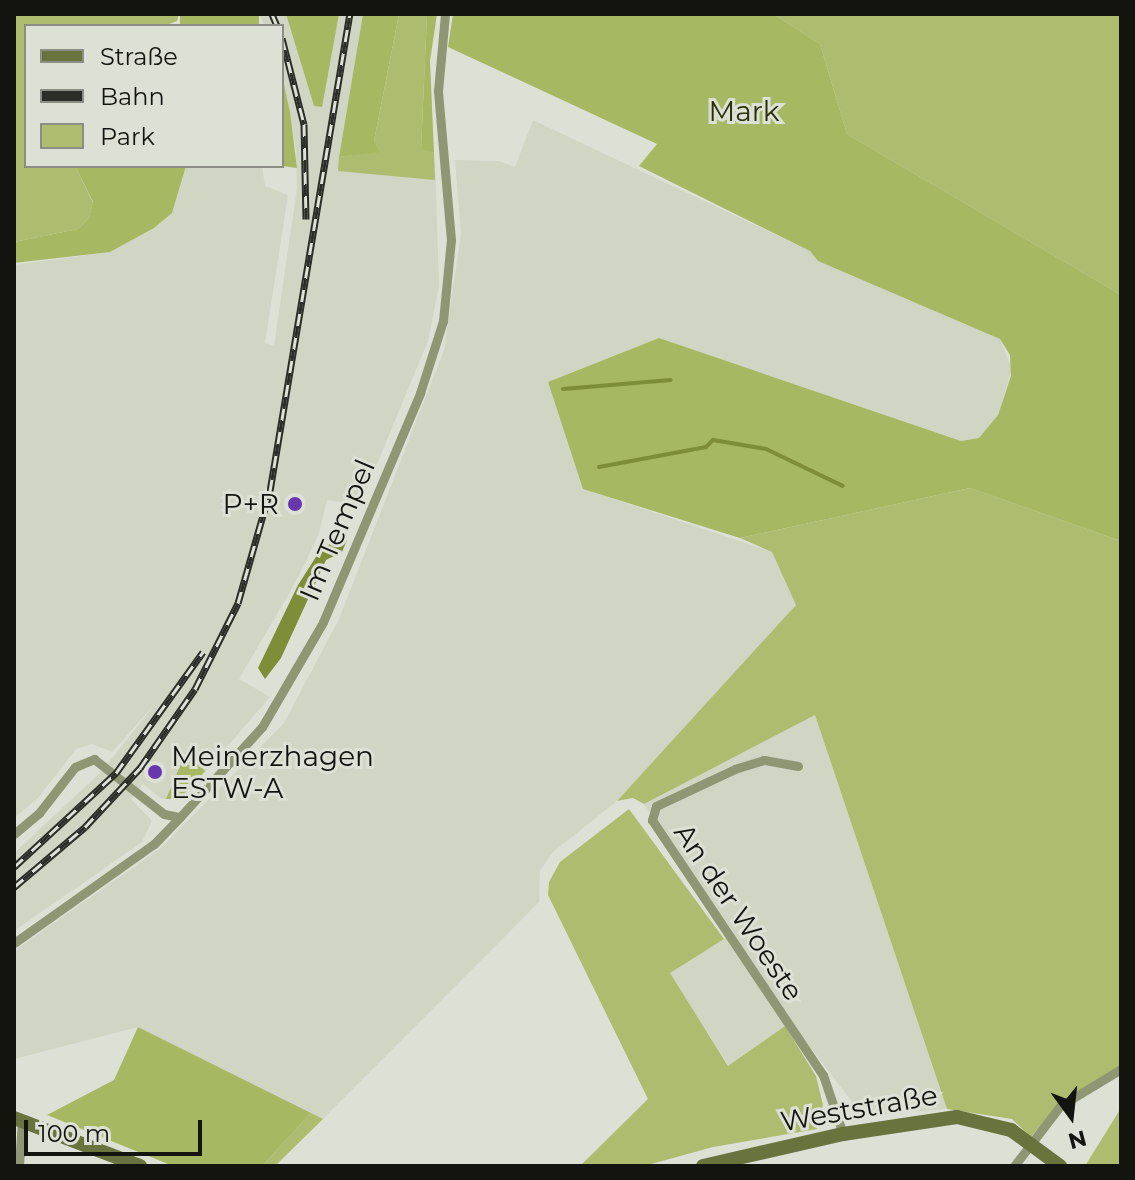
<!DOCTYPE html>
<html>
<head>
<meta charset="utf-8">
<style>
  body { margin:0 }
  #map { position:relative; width:1135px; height:1180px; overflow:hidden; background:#dde0d5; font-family:Montserrat,sans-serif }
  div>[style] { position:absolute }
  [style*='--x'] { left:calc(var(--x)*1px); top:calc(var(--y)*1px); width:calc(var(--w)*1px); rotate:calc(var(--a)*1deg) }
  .built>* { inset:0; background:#d1d5c3 }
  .green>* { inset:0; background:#adbc6e }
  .forest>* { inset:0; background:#a7b862; transform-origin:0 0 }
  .water>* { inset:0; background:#7e8d37 }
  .stream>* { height:4px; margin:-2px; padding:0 2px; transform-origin:2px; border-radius:2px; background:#7e8d37 }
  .minor>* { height:9px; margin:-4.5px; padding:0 4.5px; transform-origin:4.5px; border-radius:4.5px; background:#8e9673 }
  .secondary>* { height:14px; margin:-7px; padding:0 7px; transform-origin:7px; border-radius:7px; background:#69733e }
  .rail>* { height:7px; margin-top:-3.5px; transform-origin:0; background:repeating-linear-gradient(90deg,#dde0d5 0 12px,#2b2d28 0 24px); box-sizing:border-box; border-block:2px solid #2b2d28 }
  .dots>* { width:22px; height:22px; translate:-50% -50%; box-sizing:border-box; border:4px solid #dde0d5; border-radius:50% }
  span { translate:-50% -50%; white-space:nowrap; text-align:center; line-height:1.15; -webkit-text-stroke:6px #dde0d5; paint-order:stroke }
  .park-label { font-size:28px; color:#29300a }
  .poi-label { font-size:28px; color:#131410 }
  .right { translate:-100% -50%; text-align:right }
  .left { translate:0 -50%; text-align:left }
  .street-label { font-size:28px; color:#131410 }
  .frame { position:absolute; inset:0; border:16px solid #131410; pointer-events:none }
  .legend { position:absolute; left:24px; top:24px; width:260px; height:144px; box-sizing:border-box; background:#dde0d5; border:2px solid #8c8e86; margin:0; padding:10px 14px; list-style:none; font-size:24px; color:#131410 }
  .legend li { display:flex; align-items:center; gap:16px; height:40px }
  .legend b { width:40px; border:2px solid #8c8e86 }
  .north { position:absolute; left:1031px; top:1076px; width:80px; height:80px; -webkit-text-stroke:6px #dde0d5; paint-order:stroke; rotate:165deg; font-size:22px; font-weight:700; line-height:32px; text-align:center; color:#131410 }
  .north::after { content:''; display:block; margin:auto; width:28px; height:36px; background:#131410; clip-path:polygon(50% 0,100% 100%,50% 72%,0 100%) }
  .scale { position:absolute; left:24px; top:1120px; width:178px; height:36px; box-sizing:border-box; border:4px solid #131410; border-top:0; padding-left:10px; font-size:24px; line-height:28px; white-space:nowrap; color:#131410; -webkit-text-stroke:6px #dde0d5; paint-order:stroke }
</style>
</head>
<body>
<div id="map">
  <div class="built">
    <div style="clip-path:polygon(259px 14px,286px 14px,314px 106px,321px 107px,339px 14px,363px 14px,339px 157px,435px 161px,439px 286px,428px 341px,360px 505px,327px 500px,318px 536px,294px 585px,239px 679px,270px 697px,182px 799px,162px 799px,143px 784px,131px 799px,152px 821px,142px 842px,14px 931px,14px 853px,102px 771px,155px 704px,112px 752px,92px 744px,76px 749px,38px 798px,14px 818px,14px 265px,110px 252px,154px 228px,172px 213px,186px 166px,262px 166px,265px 186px,288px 195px,265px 343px,274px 346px,297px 188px,296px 149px,282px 76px,282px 26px,265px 26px)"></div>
    <div style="clip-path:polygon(533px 120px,810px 251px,818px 261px,1000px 339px,1012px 369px,998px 415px,979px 438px,961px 441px,659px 338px,548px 382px,584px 489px,772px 552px,797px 605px,617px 801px,553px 852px,540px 871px,539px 902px,323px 1119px,138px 1027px,14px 1059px,14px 951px,161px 848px,284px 723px,339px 619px,444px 350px,461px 234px,455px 160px,499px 161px,515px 167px)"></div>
    <div style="clip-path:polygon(815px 715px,947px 1109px,863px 1116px,791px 1022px,729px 1066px,669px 973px,734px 933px,644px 804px)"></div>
  </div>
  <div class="green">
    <div style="clip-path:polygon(14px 14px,179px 14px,177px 21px,164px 26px,26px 26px,26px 166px,75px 166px,93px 203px,89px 218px,78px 229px,14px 242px)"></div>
    <div style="clip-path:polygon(399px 14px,427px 14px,421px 148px,434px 153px,435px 180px,338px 171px,339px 157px,379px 151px,374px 141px)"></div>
    <div style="clip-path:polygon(773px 14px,1121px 14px,1121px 295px,847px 134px,820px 44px)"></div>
    <div style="clip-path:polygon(970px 488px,1121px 541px,1121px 1065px,1058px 1104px,1031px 1137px,1012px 1119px,947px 1109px,815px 715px,644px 804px,633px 798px,617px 801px,796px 605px,772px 552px,740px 538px)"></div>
    <div style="clip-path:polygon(629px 809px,724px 939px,670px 973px,728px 1066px,785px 1026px,816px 1076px,823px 1105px,817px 1129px,713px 1147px,644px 1166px,580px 1166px,648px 1099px,548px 895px,549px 882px,560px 862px)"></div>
    <div style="clip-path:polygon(1121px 1108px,1121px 1166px,1085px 1166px)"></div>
    <div style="clip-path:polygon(311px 1113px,323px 1119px,275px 1166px,262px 1166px)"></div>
  </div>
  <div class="forest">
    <div style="left:180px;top:14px;width:79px;height:12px"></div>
    <div style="clip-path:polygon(286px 14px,339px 14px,322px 107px,314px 106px)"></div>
    <div style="clip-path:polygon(363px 14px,399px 14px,374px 141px,380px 152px,339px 157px)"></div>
    <div style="clip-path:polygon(427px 14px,437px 14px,430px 61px,434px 153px,421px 149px)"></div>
    <div style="clip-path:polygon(453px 14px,773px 14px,820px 44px,847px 134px,1121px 295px,1121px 541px,970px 488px,740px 538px,583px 489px,548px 382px,659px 338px,961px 441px,979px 438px,998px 415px,1011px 376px,1010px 355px,1000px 339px,818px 261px,810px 251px,639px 166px,657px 144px,448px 47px)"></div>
    <div style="clip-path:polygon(282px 76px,290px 112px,297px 168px,282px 166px)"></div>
    <div style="clip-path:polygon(75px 166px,186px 166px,172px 213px,154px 228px,110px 252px,14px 263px,14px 242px,78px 229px,89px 218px,93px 202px)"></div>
    <div style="clip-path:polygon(186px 752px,205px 771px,179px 799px,166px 799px)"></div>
    <div style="clip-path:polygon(138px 1027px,311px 1113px,262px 1166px,173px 1166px,47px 1115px,114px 1080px)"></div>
  </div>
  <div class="water">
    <div style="clip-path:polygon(339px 539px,347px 540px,342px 552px,326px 560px,281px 658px,265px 679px,258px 668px,298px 585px,321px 549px)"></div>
  </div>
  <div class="stream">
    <div style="--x:563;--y:389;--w:108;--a:-4.8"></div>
    <div style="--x:599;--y:467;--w:109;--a:-10.6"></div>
    <div style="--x:706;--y:447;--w:10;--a:-45"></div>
    <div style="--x:713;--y:440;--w:54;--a:9.6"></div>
    <div style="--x:766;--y:449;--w:85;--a:25.7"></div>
  </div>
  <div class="minor">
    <div style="--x:798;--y:766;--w:35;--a:-170"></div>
    <div style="--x:764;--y:760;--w:30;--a:163"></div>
    <div style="--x:735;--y:769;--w:87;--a:154.9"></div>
    <div style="--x:656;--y:806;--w:15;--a:106"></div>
    <div style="--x:652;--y:820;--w:307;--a:56.2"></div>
    <div style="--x:823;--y:1075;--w:62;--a:71.3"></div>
    <div style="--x:14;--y:834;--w:33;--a:-40"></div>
    <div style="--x:39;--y:813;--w:58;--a:-52"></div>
    <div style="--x:75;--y:767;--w:21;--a:-23"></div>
    <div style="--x:94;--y:759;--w:89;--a:38.2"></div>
    <div style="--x:164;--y:814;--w:16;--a:11"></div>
    <div style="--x:14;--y:943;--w:171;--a:-35.3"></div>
    <div style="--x:154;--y:844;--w:37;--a:-46"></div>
    <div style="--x:180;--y:817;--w:122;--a:-47.7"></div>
    <div style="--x:262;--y:727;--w:121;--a:-59.8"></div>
    <div style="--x:323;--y:622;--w:249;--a:-67"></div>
    <div style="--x:420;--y:393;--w:76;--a:-72.3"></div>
    <div style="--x:443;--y:321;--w:81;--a:-84.4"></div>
    <div style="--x:451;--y:240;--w:150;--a:-95"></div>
    <div style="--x:438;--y:91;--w:77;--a:-84.8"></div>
    <div style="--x:19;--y:1166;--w:46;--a:-86.3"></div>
    <div style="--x:1014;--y:1166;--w:76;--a:-52.5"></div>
    <div style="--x:1060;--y:1106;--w:71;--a:-31.2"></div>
  </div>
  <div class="secondary">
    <div style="--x:14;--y:1118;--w:135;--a:20.9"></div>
    <div style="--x:703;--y:1166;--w:144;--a:-12.9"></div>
    <div style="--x:843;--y:1134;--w:115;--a:-8.5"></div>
    <div style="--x:957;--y:1117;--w:56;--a:13.5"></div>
    <div style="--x:1011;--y:1130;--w:61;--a:36.3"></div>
  </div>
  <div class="rail">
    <div style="--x:272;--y:14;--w:13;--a:67"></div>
    <div style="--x:282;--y:38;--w:89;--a:75.7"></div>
    <div style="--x:304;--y:124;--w:95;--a:88.8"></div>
    <div style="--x:14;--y:867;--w:139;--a:-42.7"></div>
    <div style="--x:116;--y:773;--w:149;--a:-54.3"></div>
    <div style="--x:14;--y:887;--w:93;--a:-40.2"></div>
    <div style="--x:85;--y:827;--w:81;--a:-47"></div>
    <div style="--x:140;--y:768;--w:96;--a:-55.2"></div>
    <div style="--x:195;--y:689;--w:96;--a:-63.4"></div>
    <div style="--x:238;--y:603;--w:116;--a:-74.1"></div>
    <div style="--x:270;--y:491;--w:484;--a:-80.5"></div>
  </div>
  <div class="dots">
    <div style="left:295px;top:504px;background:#6836ad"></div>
    <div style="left:155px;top:772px;background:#6836ad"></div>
  </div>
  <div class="park-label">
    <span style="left:744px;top:111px">Mark</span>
  </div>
  <div class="poi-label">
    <span class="right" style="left:279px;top:504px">P+R</span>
    <span class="left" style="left:171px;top:772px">Meinerzhagen<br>ESTW-A</span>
  </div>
  <div class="street-label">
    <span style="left:337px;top:530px;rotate:-67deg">Im Tempel</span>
    <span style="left:739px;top:912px;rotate:56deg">An der Woeste</span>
    <span style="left:859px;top:1108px;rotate:-10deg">Weststraße</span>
  </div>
  <div class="frame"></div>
  <ul class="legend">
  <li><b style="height:10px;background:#69733e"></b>Straße</li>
  <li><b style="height:10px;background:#2b2d28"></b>Bahn</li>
  <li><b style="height:22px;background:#adbc6e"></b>Park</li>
  </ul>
  <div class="north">N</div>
  <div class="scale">100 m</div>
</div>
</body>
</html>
